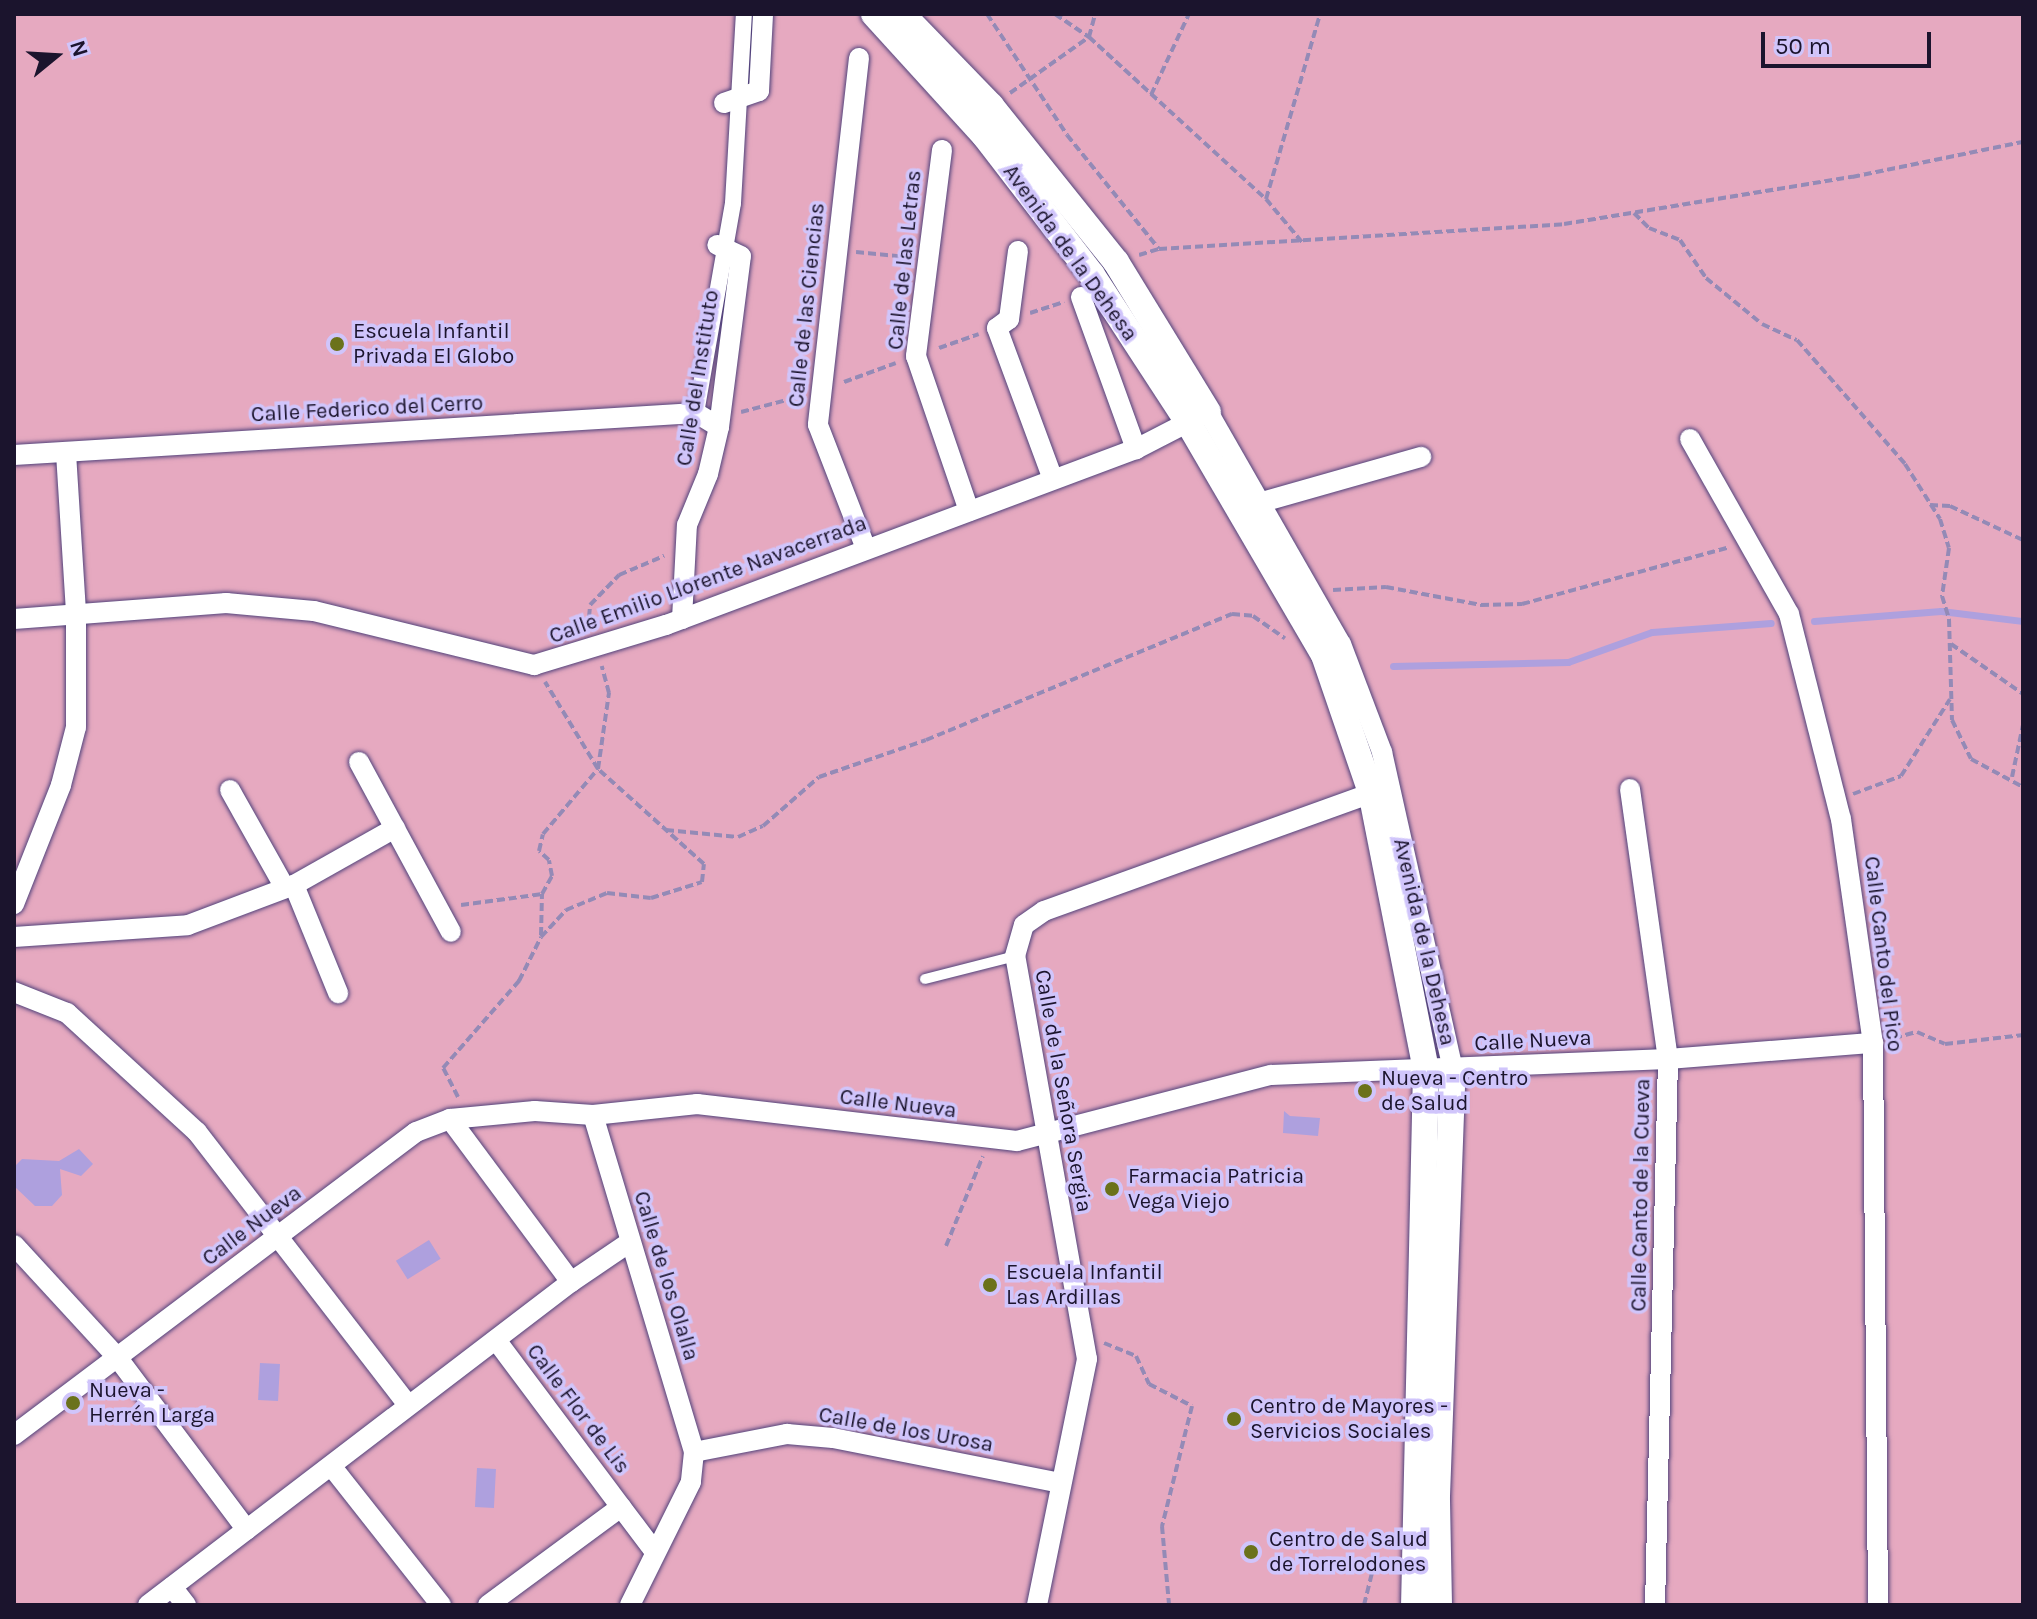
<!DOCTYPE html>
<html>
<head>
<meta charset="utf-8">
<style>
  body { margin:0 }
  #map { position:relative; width:2037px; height:1619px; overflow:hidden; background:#d0c5fb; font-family:Karla,sans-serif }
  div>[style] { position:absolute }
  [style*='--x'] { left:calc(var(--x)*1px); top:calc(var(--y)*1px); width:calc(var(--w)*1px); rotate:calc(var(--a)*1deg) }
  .green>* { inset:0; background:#e6a9c0; transform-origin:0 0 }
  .water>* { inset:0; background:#aea0de; transform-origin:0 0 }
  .stream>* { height:7px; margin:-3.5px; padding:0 3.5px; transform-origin:3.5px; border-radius:3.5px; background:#aea0de }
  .path>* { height:4px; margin-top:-2px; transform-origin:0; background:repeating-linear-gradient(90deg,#948ab6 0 8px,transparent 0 12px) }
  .roads { filter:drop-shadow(0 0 2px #51427b) drop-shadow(0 0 2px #51427b) }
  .service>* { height:10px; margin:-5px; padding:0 5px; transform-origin:5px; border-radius:5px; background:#fff }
  .pedestrian>* { height:16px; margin:-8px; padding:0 8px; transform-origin:8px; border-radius:8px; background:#fff }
  .minor>* { height:20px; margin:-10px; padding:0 10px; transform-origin:10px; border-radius:10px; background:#fff }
  .tertiary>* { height:26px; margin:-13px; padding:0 13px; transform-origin:13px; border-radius:13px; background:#fff }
  .dots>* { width:22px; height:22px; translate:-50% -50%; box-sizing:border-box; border:4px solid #d0c5fb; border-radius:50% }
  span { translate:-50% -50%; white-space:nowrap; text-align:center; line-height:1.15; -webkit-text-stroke:7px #d0c5fb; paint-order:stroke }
  .street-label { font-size:22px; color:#1b142d }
  .poi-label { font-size:22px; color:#1b142d }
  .left { translate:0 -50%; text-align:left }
  .frame { position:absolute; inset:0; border:16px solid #1b142d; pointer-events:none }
  .north { position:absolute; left:16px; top:16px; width:80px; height:80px; -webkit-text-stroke:6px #d0c5fb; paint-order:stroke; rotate:72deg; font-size:22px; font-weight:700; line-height:32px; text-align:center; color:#1b142d }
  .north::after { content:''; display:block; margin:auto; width:28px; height:36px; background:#1b142d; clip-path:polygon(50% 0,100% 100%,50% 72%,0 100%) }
  .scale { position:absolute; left:1761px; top:32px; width:170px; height:36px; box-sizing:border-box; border:4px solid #1b142d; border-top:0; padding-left:10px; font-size:24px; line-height:28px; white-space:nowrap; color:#1b142d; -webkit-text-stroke:6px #d0c5fb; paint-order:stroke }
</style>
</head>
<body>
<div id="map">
  <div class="green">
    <div style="left:14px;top:14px;width:2009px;height:1591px"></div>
  </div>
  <div class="water">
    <div style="clip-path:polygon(1284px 1111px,1290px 1116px,1320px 1118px,1318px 1136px,1283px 1133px)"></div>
    <div style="clip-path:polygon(79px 1149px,93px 1164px,81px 1176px,60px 1169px,62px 1195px,52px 1206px,35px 1206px,14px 1186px,14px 1167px,22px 1159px,59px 1161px)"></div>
    <div style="left:429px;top:1240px;width:22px;height:39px;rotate:58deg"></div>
    <div style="left:260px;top:1363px;width:20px;height:37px;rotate:3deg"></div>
    <div style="left:477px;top:1468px;width:19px;height:39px;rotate:3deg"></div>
  </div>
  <div class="stream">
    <div style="--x:1814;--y:621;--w:127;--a:-4.5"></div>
    <div style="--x:1941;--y:611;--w:83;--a:7"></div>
    <div style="--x:1393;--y:666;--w:175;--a:-1.3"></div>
    <div style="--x:1568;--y:662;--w:89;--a:-19.7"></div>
    <div style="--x:1652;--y:632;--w:119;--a:-4.3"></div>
  </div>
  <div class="path">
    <div style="--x:987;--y:14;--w:145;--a:56.5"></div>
    <div style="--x:1067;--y:135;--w:146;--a:51.1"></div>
    <div style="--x:1055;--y:14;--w:41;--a:34.1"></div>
    <div style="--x:1089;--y:37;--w:240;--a:42.5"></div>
    <div style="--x:1266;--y:199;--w:56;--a:50.1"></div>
    <div style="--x:1010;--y:93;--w:97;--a:-35.3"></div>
    <div style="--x:1089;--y:37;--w:24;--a:-75"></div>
    <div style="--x:1151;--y:95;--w:89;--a:-64.9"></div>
    <div style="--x:1266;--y:199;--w:193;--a:-73.7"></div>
    <div style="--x:1634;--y:213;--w:21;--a:45"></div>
    <div style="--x:1649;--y:228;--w:33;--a:21"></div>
    <div style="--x:1680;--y:240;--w:46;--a:55.6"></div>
    <div style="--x:1706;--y:278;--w:72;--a:39.4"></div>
    <div style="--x:1762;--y:324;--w:38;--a:25"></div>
    <div style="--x:1797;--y:340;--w:164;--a:48.9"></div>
    <div style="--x:1905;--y:464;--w:65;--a:57.5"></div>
    <div style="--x:1940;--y:519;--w:30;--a:73"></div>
    <div style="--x:1949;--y:548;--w:49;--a:98.3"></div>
    <div style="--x:1942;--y:596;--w:24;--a:73"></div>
    <div style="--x:1949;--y:619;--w:101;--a:88.3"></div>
    <div style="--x:1952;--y:720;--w:43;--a:64"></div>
    <div style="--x:1971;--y:759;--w:59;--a:28.3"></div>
    <div style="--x:856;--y:252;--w:51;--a:5.6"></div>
    <div style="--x:1139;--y:255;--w:21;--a:-17"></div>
    <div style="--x:1159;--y:249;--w:406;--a:-3.5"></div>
    <div style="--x:1564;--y:224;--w:292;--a:-9.3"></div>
    <div style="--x:1852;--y:177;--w:175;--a:-11.6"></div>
    <div style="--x:1030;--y:313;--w:36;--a:-18"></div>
    <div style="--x:939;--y:348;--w:42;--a:-19.3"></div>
    <div style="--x:844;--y:382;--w:55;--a:-20.1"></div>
    <div style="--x:741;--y:412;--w:63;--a:-14.7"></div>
    <div style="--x:1930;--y:505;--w:20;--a:3"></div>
    <div style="--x:1950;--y:506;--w:81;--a:25"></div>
    <div style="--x:1333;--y:590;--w:53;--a:-3.2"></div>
    <div style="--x:1386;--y:587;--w:97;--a:10.7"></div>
    <div style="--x:1481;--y:605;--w:41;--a:-1.4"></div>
    <div style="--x:1522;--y:604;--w:213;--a:-15.3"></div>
    <div style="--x:588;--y:629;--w:24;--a:-85"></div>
    <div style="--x:590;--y:605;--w:42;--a:-46"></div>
    <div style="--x:619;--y:575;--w:49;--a:-22.9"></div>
    <div style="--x:1951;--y:644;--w:88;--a:34.8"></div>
    <div style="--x:2012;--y:777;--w:53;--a:-78.1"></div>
    <div style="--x:1853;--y:794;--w:51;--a:-20.6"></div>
    <div style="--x:1901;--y:776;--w:91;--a:-57.5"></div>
    <div style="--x:666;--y:830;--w:72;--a:5.6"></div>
    <div style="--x:738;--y:837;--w:27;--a:-24"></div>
    <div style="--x:763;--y:826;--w:74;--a:-41.2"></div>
    <div style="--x:819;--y:777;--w:113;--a:-19.1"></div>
    <div style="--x:926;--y:740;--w:331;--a:-22.4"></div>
    <div style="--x:1232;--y:614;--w:21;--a:5"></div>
    <div style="--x:1253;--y:616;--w:39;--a:35"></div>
    <div style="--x:461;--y:905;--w:82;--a:-7.7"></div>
    <div style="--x:541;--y:935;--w:41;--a:-88.6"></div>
    <div style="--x:542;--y:894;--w:21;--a:-61"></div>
    <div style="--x:552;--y:876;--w:16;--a:-101"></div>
    <div style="--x:549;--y:860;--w:13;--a:-138"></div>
    <div style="--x:539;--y:851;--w:17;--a:-77"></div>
    <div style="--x:543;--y:834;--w:85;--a:-49.8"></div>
    <div style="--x:598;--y:769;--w:77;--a:-81.8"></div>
    <div style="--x:609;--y:693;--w:28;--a:-105"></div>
    <div style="--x:1894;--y:1038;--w:24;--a:-15"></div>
    <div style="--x:1917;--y:1032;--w:30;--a:23"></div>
    <div style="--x:1945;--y:1044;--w:79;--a:-6.6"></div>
    <div style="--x:458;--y:1097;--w:33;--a:-117"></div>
    <div style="--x:443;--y:1068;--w:116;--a:-48.9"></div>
    <div style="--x:519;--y:981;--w:49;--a:-63.4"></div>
    <div style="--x:541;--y:937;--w:37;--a:-47"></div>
    <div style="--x:566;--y:910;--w:44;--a:-22.5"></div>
    <div style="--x:607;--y:893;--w:44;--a:6.5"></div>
    <div style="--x:651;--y:898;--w:53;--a:-17.4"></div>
    <div style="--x:702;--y:882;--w:18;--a:-84"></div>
    <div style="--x:704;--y:864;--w:142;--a:-138.1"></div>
    <div style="--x:598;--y:769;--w:102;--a:-121.3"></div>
    <div style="--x:946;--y:1246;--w:97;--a:-67.7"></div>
    <div style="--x:1104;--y:1343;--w:35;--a:22"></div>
    <div style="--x:1136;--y:1356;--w:31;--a:65"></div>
    <div style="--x:1149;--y:1384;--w:48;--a:27.1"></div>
    <div style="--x:1192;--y:1406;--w:124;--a:104"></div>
    <div style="--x:1162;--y:1526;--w:79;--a:84.9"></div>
    <div style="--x:1364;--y:1605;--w:36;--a:-76"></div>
  </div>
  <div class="roads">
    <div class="service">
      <div style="--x:925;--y:979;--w:93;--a:-14.3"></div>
    </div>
    <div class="pedestrian">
      <div style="--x:696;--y:413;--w:213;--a:-80"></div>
      <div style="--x:733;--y:203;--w:189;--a:-86.7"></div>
    </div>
    <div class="minor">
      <div style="--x:859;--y:58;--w:369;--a:96.4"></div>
      <div style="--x:818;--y:425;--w:133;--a:68.8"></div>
      <div style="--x:724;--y:103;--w:37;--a:-19"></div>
      <div style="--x:759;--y:91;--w:77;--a:-87"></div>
      <div style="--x:942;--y:150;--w:208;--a:97.2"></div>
      <div style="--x:916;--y:356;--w:164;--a:71.1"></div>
      <div style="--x:1018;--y:251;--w:69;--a:97.5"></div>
      <div style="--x:1009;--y:319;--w:15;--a:143"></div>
      <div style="--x:997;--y:328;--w:161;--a:69.7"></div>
      <div style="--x:1081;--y:297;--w:162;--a:70.1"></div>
      <div style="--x:1690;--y:439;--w:201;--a:60.5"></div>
      <div style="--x:1789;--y:614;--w:211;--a:75.8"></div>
      <div style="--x:1841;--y:819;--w:226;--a:81.9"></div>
      <div style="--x:1873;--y:1043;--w:562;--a:89.49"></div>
      <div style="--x:14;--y:455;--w:683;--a:-3.52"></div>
      <div style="--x:696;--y:413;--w:27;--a:31"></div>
      <div style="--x:1252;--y:505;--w:176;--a:-15.9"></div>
      <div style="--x:14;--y:619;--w:213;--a:-4.3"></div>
      <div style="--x:226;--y:603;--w:88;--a:5.2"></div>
      <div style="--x:314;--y:611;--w:227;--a:13.8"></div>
      <div style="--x:534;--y:665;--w:138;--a:-16.9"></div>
      <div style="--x:666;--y:625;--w:502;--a:-20.53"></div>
      <div style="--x:1136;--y:449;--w:81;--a:-27.2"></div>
      <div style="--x:1208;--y:412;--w:267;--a:60.2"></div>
      <div style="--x:1341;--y:644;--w:116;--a:69.2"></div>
      <div style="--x:1382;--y:752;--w:325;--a:77.4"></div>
      <div style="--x:682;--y:619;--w:94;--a:-87"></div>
      <div style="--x:687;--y:525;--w:55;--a:-67.6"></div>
      <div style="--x:708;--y:474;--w:48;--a:-76.8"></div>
      <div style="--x:719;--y:427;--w:172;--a:-82.7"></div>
      <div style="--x:741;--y:256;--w:26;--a:-155"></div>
      <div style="--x:359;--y:762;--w:193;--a:61.6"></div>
      <div style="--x:1630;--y:789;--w:273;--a:82"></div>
      <div style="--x:1668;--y:1059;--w:546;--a:91.36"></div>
      <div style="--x:230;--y:790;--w:112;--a:60.7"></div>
      <div style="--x:294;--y:885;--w:117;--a:67.8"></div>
      <div style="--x:14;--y:904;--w:128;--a:-68.4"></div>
      <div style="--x:61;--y:785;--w:60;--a:-75.5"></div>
      <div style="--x:76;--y:727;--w:115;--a:-90"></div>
      <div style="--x:76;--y:612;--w:160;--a:-93.6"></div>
      <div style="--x:14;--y:937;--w:174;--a:-3.9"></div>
      <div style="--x:188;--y:925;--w:113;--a:-20.7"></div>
      <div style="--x:294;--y:885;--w:116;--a:-29.4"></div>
      <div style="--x:14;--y:992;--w:57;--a:21.6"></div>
      <div style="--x:67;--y:1013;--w:176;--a:42.5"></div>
      <div style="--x:197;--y:1132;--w:345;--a:52.3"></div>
      <div style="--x:593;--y:1115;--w:352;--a:73.3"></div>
      <div style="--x:694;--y:1452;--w:30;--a:96"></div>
      <div style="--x:691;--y:1482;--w:137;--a:116.4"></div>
      <div style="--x:450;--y:1119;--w:203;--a:53.4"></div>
      <div style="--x:14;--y:1245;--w:152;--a:47.4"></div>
      <div style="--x:117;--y:1357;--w:216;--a:53.1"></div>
      <div style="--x:496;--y:1340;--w:209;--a:53.2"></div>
      <div style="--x:14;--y:1435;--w:503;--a:-37.01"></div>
      <div style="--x:416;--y:1132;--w:36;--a:-21"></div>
      <div style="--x:450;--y:1119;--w:85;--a:-5.4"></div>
      <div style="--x:535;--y:1111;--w:58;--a:3.9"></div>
      <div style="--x:593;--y:1115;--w:105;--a:-6"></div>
      <div style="--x:697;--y:1104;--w:322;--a:6.6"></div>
      <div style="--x:1017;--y:1141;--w:262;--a:-14.6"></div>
      <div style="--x:1271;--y:1075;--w:397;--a:-2.3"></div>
      <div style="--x:1668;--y:1059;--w:206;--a:-4.5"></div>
      <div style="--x:694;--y:1452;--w:95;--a:-11"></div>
      <div style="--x:787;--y:1434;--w:46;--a:5"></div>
      <div style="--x:833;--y:1438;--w:232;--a:11.2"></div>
      <div style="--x:332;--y:1467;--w:176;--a:51.7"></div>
      <div style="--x:172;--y:1587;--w:23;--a:52"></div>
      <div style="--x:148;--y:1605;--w:532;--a:-37.37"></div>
      <div style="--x:571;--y:1282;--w:71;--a:-34.1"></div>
      <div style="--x:488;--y:1605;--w:165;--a:-36.4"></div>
      <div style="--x:621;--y:1507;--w:56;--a:52.9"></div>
      <div style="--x:1037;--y:1605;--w:251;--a:-78.5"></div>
      <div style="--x:1087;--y:1359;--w:409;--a:-100.1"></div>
      <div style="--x:1015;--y:956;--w:32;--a:-74"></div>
      <div style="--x:1024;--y:925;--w:24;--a:-35"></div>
      <div style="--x:1044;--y:911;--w:360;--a:-19.8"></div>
    </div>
    <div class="tertiary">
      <div style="--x:874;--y:14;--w:165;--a:47.7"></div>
      <div style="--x:985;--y:136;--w:175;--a:52.4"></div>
      <div style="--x:1092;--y:275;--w:178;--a:56.9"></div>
      <div style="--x:1189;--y:424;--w:268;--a:59.7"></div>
      <div style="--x:1324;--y:655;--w:145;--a:71.1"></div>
      <div style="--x:1371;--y:792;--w:283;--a:78.8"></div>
      <div style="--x:1426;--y:1070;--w:535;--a:91.28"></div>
      <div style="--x:902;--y:14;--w:128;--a:45.9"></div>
      <div style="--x:991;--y:106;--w:200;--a:51.3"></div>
      <div style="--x:1116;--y:262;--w:176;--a:58.5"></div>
      <div style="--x:1439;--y:1605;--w:109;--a:-91.1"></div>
      <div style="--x:1437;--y:1496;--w:427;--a:-87.9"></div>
    </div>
  </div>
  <div class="dots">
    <div style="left:337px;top:344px;background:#6b721b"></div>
    <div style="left:1365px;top:1091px;background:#6b721b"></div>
    <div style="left:1112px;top:1189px;background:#6b721b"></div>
    <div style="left:990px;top:1285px;background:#6b721b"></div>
    <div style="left:73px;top:1403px;background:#6b721b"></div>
    <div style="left:1234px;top:1419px;background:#6b721b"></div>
    <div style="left:1251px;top:1552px;background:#6b721b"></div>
  </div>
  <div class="street-label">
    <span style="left:1070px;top:253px;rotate:54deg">Avenida de la Dehesa</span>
    <span style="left:905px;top:260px;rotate:-84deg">Calle de las Letras</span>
    <span style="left:807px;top:305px;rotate:-84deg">Calle de las Ciencias</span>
    <span style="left:698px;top:378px;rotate:-81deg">Calle del Instituto</span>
    <span style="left:367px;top:409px;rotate:-3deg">Calle Federico del Cerro</span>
    <span style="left:708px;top:580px;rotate:-20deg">Calle Emilio Llorente Navacerrada</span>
    <span style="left:1424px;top:942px;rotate:77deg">Avenida de la Dehesa</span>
    <span style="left:1883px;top:954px;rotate:83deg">Calle Canto del Pico</span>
    <span style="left:1533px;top:1041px;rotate:-3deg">Calle Nueva</span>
    <span style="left:1063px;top:1091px;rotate:80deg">Calle de la Señora Sergia</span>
    <span style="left:898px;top:1104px;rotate:7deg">Calle Nueva</span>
    <span style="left:1641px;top:1195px;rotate:-89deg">Calle Canto de la Cueva</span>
    <span style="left:252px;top:1226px;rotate:-37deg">Calle Nueva</span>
    <span style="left:666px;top:1276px;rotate:73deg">Calle de los Olalla</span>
    <span style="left:578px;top:1409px;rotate:53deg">Calle Flor de Lis</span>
    <span style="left:906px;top:1430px;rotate:10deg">Calle de los Urosa</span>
  </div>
  <div class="poi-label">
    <span class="left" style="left:353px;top:344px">Escuela Infantil<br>Privada El Globo</span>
    <span class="left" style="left:1381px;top:1091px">Nueva - Centro<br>de Salud</span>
    <span class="left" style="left:1128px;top:1189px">Farmacia Patricia<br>Vega Viejo</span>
    <span class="left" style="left:1006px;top:1285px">Escuela Infantil<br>Las Ardillas</span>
    <span class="left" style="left:89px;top:1403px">Nueva -<br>Herrén Larga</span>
    <span class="left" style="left:1250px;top:1419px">Centro de Mayores -<br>Servicios Sociales</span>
    <span class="left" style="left:1269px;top:1552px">Centro de Salud<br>de Torrelodones</span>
  </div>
  <div class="frame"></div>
  <div class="north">N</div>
  <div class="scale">50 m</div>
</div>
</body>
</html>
